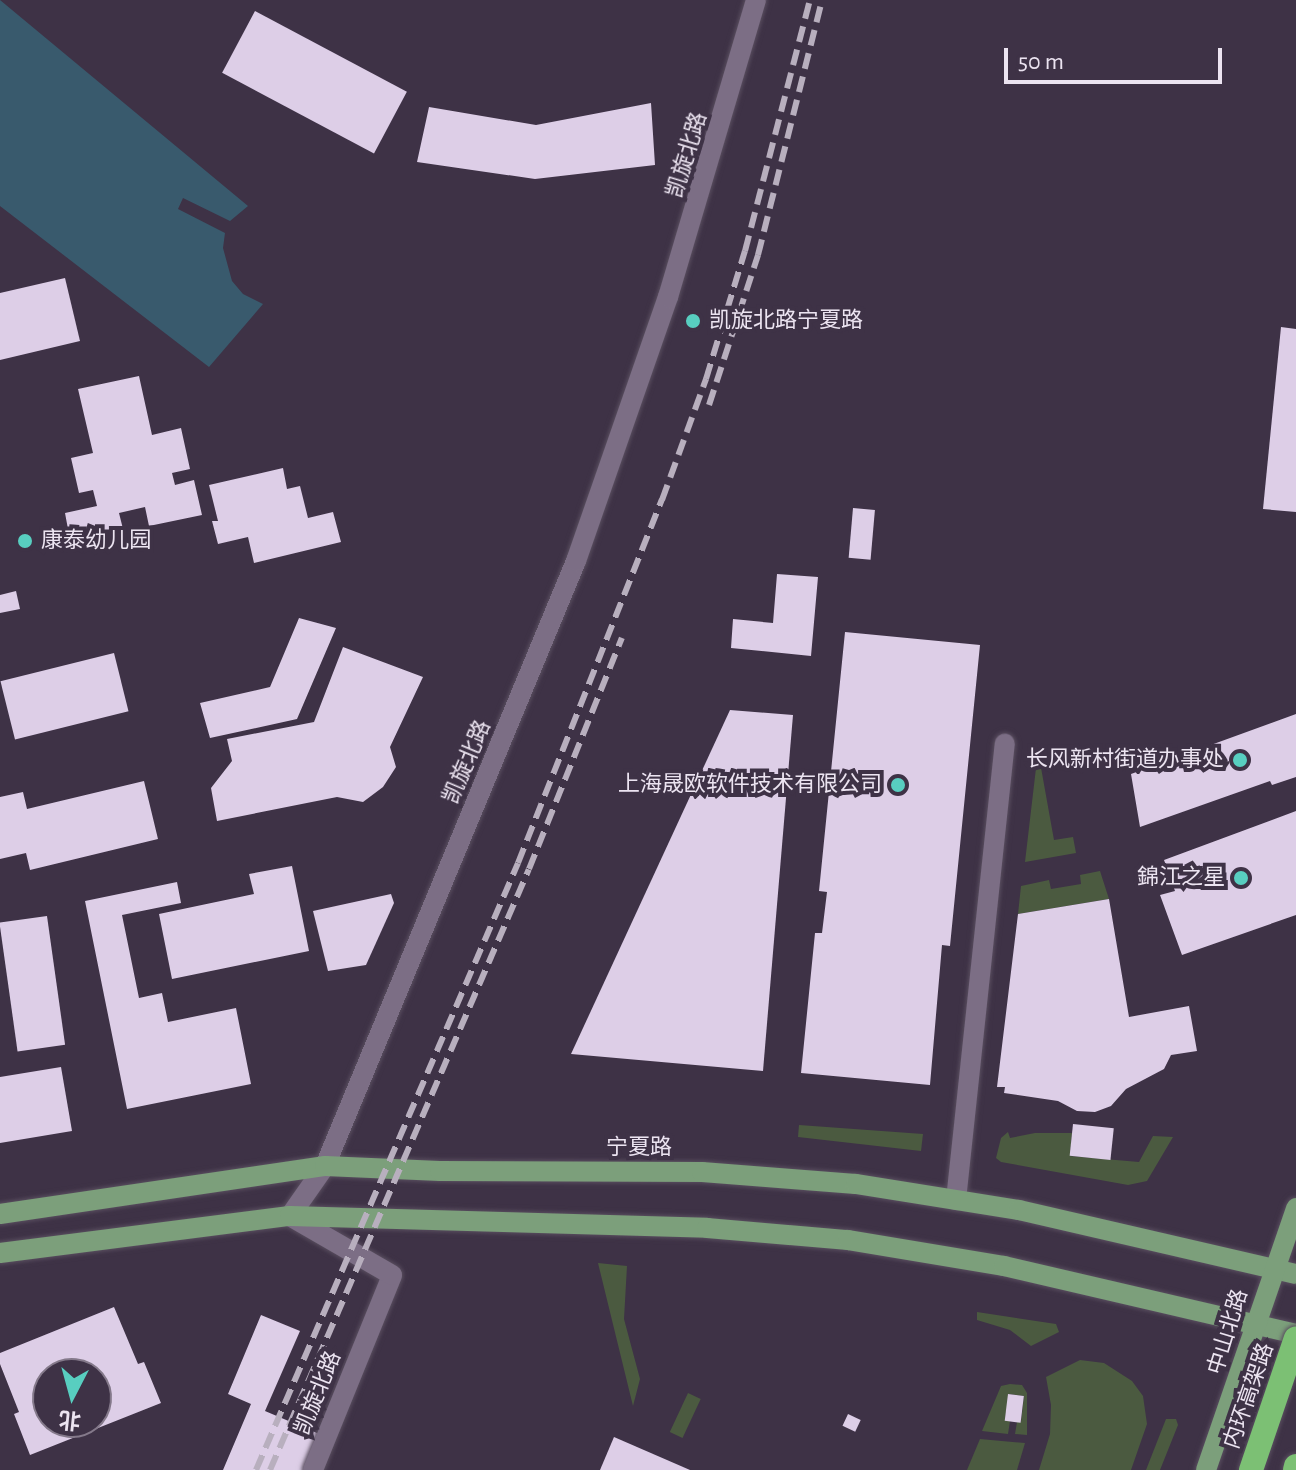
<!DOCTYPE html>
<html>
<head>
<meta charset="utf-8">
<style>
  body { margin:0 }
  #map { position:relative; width:1296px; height:1470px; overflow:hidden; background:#3e3246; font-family:"Alegreya Sans","Noto Sans SC",sans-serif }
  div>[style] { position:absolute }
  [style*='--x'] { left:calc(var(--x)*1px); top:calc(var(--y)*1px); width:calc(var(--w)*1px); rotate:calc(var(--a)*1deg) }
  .green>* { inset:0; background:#4b5a40; transform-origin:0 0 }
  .water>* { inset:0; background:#395a6d }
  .building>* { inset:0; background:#ddcee7; transform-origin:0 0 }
  .roads { filter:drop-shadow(0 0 2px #594e5f) drop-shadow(0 0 2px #594e5f) }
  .minor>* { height:20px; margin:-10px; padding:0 10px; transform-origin:10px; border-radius:10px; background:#7c6e85 }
  .major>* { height:20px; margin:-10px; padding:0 10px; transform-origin:10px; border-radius:10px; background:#7c9f7b }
  .highway>* { height:24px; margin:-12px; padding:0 12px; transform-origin:12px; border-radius:12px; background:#7cc074 }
  .rail>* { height:6px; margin-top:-3px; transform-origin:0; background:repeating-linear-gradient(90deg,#b8afbe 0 16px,transparent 0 24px) }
  .bridges { filter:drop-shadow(0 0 2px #594e5f) drop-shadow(0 0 2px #594e5f) }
  .highway-bridge>* { height:24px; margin:-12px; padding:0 12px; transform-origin:12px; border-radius:12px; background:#7cc074 }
  .dots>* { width:22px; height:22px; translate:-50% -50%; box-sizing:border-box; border:4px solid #3e3246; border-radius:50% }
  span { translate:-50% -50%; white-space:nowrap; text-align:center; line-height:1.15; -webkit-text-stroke:8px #3e3246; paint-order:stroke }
  .street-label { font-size:22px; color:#ece4f1 }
  .poi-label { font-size:22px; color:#ece4f1 }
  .left { translate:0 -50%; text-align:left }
  .right { translate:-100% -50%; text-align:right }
  .north { position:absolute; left:32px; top:1358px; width:80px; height:80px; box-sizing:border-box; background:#3e3246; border:2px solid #84798a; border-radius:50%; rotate:186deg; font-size:22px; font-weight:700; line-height:32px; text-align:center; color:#ece4f1 }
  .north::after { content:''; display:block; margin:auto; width:28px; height:36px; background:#58cec0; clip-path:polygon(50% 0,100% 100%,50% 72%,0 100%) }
  .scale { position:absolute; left:1004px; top:48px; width:218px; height:36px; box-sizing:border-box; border:4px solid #ece4f1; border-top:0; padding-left:10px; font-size:24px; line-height:28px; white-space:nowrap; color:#ece4f1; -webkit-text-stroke:6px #3e3246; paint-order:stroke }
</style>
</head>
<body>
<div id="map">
  <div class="green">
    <div style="clip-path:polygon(1038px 751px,1054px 840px,1073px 837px,1076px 853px,1025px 862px)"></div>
    <div style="clip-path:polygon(1100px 871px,1109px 899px,1018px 914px,1021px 886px,1049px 880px,1051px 889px,1081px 884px,1080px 875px)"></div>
    <div style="clip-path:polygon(799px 1125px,923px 1134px,921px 1151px,798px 1137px)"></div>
    <div style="clip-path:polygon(1008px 1132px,1010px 1138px,1035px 1133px,1072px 1133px,1070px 1156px,1139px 1162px,1153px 1136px,1173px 1137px,1147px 1181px,1128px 1185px,1001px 1162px,996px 1158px,1001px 1138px)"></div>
    <div style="clip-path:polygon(598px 1263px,627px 1266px,624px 1319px,640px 1379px,633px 1406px)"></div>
    <div style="clip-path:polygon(977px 1312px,1056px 1324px,1059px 1332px,1031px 1346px,1010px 1330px,977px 1320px)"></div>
    <div style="clip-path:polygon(1080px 1360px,1104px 1363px,1132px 1381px,1143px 1396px,1147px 1424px,1131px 1470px,1039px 1470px,1050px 1434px,1051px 1405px,1046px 1377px)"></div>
    <div style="clip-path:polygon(1010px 1384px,1022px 1385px,1027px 1393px,1027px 1435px,1015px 1434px,1017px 1422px,1021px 1422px,1024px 1396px,1009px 1394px,1005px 1420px,1010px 1421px,1008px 1434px,982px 1431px,1001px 1386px)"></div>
    <div style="left:688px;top:1393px;width:14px;height:43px;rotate:25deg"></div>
    <div style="clip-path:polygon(1166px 1419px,1176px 1419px,1178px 1425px,1160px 1470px,1146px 1470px)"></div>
    <div style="clip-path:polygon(980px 1439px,1025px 1443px,1017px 1470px,967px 1470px)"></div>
  </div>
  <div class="water">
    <div style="clip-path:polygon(0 0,248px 206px,230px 221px,183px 198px,178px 209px,225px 233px,223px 248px,232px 281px,243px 294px,263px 304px,209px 367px,0 206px)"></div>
  </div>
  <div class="building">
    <div style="left:255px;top:11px;width:172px;height:70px;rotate:28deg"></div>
    <div style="clip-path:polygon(651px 103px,655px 165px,535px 179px,417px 162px,429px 107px,536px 125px)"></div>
    <div style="clip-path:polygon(65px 278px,80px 341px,0 360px,0 293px)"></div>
    <div style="clip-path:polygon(1281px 327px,1296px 329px,1296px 512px,1263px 509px)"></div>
    <div style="clip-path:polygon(139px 376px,152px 435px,181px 428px,190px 469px,172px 473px,175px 485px,194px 480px,202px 515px,149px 526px,145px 507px,119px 513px,123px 529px,70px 540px,65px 513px,97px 506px,93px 490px,79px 493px,71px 458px,93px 453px,78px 389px)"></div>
    <div style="clip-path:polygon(283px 468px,287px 489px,300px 486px,308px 518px,333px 512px,341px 542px,254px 563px,248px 537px,218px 544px,212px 521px,218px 521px,209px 485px)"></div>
    <div style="left:853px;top:508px;width:22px;height:50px;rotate:5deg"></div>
    <div style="clip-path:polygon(777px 574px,818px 577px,811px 656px,731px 648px,733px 619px,773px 623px)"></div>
    <div style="clip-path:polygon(16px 591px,20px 609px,0 613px,0 595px)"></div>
    <div style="clip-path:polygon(299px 618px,336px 628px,297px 719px,210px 738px,200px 703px,270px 687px)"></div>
    <div style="clip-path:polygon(845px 632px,980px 645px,950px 946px,942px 945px,930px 1085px,801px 1073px,815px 933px,822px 933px,827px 892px,819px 891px)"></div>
    <div style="clip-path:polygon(343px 647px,423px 677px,390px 747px,396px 767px,383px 787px,363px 802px,337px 797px,217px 821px,211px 788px,232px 761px,227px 739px,314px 722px)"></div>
    <div style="left:114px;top:653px;width:60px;height:117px;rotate:76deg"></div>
    <div style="clip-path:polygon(730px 710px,793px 715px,763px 1071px,571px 1054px)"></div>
    <div style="clip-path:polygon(1296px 714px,1296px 777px,1272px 785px,1270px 781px,1140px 827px,1131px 774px)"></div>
    <div style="clip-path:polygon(144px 781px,158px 839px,30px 870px,26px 853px,0 859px,0 797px,23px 792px,27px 809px)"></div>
    <div style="clip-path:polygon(1296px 811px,1296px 915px,1182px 955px,1160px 895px,1175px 891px,1164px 860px)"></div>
    <div style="clip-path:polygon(292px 866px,309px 951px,172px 979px,159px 914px,254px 894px,249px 874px)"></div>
    <div style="clip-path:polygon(177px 882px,181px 903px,122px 915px,139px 998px,162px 993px,168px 1022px,236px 1008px,251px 1084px,127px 1109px,85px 901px)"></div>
    <div style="clip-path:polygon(391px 894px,394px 903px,366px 965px,328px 971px,313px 911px)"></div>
    <div style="clip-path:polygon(1109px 899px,1129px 1017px,1189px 1006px,1197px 1051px,1171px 1055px,1164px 1069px,1126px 1089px,1111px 1106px,1095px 1112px,1077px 1111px,1058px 1101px,1004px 1093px,1005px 1087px,997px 1087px,1018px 914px)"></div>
    <div style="left:47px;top:916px;width:130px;height:48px;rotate:82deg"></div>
    <div style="clip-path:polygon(61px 1067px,72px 1131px,0 1143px,0 1077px)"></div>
    <div style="left:1073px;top:1124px;width:41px;height:32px;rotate:6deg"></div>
    <div style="clip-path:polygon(evenodd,114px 1307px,138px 1364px,144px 1362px,161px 1403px,30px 1455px,14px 1414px,19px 1412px,0 1364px,0 1353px,114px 1307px,48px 1374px,96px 1374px,96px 1422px,48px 1422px,48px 1374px)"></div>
    <div style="clip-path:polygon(261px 1315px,300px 1331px,265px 1411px,324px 1436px,309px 1470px,223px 1470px,251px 1404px,228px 1394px)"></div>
    <div style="left:1008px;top:1394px;width:16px;height:27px;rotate:7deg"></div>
    <div style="left:848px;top:1414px;width:14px;height:13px;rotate:25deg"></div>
    <div style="clip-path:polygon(614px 1437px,690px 1470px,600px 1470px)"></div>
  </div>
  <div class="roads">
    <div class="minor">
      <div style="--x:956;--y:1200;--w:459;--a:-83.9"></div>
      <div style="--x:313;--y:1470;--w:210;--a:-67.9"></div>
      <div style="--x:392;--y:1275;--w:118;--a:-150"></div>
      <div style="--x:290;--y:1216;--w:61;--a:-55"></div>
      <div style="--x:325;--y:1166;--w:655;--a:-67.47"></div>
      <div style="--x:576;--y:561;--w:280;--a:-70.8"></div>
      <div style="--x:668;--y:297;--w:310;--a:-73.5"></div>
    </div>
    <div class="major">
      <div style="--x:0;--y:1214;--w:329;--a:-8.4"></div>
      <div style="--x:325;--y:1166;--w:115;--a:2.5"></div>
      <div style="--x:440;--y:1171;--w:262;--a:0.2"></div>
      <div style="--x:702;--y:1172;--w:154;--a:4.5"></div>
      <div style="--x:856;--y:1184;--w:165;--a:9.1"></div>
      <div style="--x:1019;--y:1210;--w:284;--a:13"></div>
      <div style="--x:0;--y:1253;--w:292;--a:-7.3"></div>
      <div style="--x:290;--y:1216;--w:417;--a:1.6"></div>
      <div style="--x:707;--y:1228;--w:142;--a:4.9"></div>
      <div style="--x:848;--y:1240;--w:158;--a:9.5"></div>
      <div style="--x:1004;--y:1266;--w:300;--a:13.1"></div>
      <div style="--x:1206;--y:1470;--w:277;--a:-71"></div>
    </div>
    <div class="highway">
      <div style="--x:1295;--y:1470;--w:4;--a:-76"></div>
    </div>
  </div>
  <div class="rail">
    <div style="--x:709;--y:405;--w:158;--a:-71.9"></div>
    <div style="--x:758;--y:255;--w:263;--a:-75.9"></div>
    <div style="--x:256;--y:1470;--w:661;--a:-66.65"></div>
    <div style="--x:518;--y:863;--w:391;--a:-68.4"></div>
    <div style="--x:662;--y:500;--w:129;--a:-70"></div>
    <div style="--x:706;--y:379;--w:134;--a:-73.1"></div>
    <div style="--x:745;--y:251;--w:259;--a:-75.5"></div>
    <div style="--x:270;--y:1470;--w:654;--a:-66.69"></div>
    <div style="--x:529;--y:869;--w:249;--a:-68.1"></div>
  </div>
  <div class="bridges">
    <div class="highway-bridge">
      <div style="--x:1251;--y:1470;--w:139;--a:-71.2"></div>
    </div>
  </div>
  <div class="dots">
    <div style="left:693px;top:321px;background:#58cec0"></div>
    <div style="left:25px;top:541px;background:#58cec0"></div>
    <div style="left:1240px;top:760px;background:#58cec0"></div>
    <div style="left:898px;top:785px;background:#58cec0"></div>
    <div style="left:1241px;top:878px;background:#58cec0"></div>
  </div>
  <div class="street-label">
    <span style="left:687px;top:155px;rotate:-73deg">凯旋北路</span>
    <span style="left:467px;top:762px;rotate:-67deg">凯旋北路</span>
    <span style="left:639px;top:1148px">宁夏路</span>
    <span style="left:1228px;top:1332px;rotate:-73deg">中山北路</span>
    <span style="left:318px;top:1393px;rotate:-68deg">凯旋北路</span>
    <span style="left:1249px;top:1396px;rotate:-71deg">内环高架路</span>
  </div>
  <div class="poi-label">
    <span class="left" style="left:709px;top:321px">凯旋北路宁夏路</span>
    <span class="left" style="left:41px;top:541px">康泰幼儿园</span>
    <span class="right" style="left:1224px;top:760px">长风新村街道办事处</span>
    <span class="right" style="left:882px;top:785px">上海晟欧软件技术有限公司</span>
    <span class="right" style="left:1225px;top:878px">錦江之星</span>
  </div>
  <div class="north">北</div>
  <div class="scale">50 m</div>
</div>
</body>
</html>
